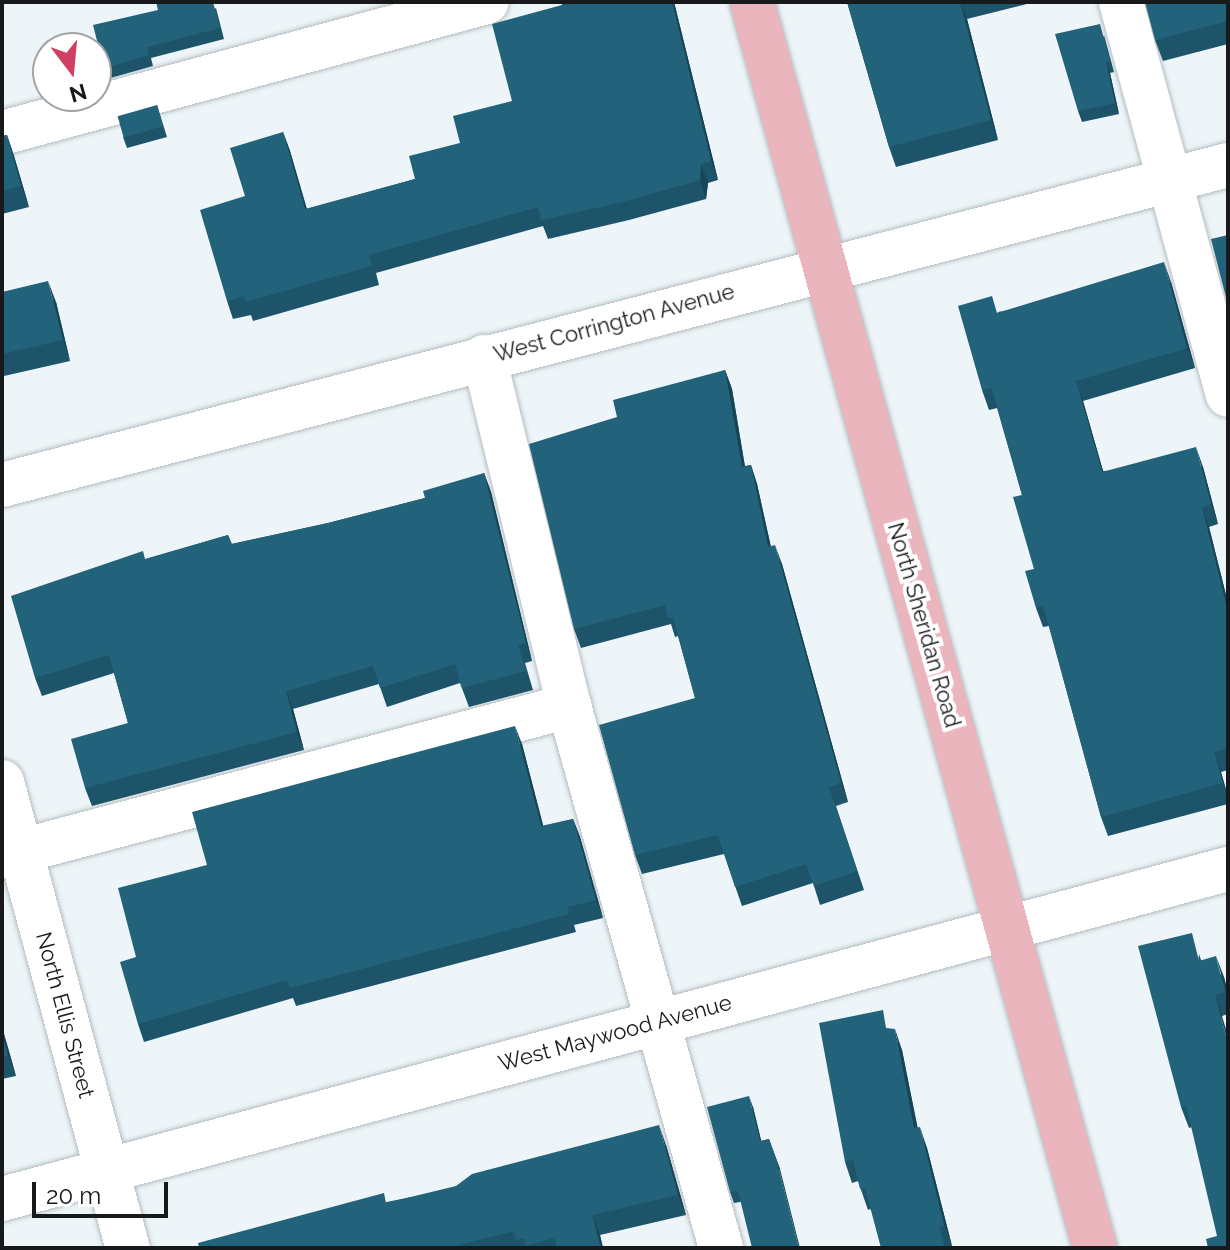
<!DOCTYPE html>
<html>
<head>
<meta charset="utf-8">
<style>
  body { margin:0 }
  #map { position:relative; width:1230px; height:1250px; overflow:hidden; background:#edf5f8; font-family:Raleway,sans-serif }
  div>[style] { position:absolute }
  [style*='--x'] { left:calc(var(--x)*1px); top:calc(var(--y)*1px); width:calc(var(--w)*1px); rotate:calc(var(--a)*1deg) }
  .roads { filter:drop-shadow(0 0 2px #b5bcc0) drop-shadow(0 0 2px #b5bcc0) }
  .minor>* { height:44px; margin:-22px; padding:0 22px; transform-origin:22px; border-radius:22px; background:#fff }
  .major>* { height:44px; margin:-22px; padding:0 22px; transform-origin:22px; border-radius:22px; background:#ebb5be }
  .wall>* { inset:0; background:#1e546a }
  .shaded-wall>* { inset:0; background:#184556 }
  .building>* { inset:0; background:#23627b; transform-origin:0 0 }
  span { translate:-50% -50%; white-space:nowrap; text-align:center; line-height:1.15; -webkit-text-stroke:8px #fff; paint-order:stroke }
  .street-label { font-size:22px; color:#17191a }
  .frame { position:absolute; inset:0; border:4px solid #17191a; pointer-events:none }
  .north { position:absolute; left:32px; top:32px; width:80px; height:80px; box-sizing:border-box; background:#fff; border:2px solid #a2a3a3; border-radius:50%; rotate:164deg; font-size:22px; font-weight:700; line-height:32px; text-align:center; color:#17191a }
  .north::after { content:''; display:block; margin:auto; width:28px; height:36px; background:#cf4062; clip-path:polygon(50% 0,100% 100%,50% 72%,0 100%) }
  .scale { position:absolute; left:32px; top:1182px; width:136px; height:36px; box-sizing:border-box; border:4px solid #17191a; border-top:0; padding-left:10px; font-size:24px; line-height:28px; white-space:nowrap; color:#17191a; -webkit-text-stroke:6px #fff; paint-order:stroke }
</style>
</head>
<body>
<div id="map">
  <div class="roads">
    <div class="minor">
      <div style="--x:1121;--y:2;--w:407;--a:74.8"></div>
      <div style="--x:2;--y:133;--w:502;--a:-15.12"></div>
      <div style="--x:484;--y:357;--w:359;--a:76.3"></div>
      <div style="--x:569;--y:706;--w:563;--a:74.33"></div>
      <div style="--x:2;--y:485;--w:1267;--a:-14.63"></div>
      <div style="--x:2;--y:782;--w:483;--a:74.9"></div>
      <div style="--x:2;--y:856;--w:587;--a:-14.82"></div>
      <div style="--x:2;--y:1199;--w:1270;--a:-15.07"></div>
    </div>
    <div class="major">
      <div style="--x:752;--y:2;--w:1292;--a:74.61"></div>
    </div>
  </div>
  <div class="wall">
    <div style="clip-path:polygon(674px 2px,718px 180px,708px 183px,706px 199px,629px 220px,548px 239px,543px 226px,376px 273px,379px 285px,253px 321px,251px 315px,233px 319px,227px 301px,245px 196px,283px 132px,290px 151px,307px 209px,415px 179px,512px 101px)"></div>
    <div style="clip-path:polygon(847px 2px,1035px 2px,967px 19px,998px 140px,896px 167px,889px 147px)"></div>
    <div style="clip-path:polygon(1228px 2px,1228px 44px,1163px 61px,1155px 40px)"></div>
    <div style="clip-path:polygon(216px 8px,224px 39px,151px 58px,153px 66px,107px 79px,104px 68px)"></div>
    <div style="clip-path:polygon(1104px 35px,1114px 72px,1110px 73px,1119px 114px,1082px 122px,1078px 111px)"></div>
    <div style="clip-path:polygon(157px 105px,167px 137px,127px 148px,123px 137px)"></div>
    <div style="clip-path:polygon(7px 135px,14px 156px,29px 207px,2px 214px,2px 136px)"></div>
    <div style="clip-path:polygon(1171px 282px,1195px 368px,1083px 401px,1103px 471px,1203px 467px,1218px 524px,1209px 527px,1228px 603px,1228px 770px,1221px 772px,1228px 796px,1228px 804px,1108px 836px,1101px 817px,1049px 626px,1043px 627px,1036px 608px,1034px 569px,1022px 495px,997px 408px,989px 410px,982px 390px,998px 312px)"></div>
    <div style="clip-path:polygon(2px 292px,56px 302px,70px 361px,4px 376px,2px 371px)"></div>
    <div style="clip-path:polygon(725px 370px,732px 389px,745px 466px,751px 465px,757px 484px,771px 547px,782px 564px,848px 802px,836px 806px,864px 890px,820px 905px,813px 883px,742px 906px,724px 854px,642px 874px,635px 855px,695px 698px,678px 636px,675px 637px,671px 624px,581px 648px,574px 629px,617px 417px)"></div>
    <div style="clip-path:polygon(484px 473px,491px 492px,532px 661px,525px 663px,533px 690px,469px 707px,460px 683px,387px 707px,379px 684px,293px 709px,304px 750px,92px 806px,85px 788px,128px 723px,114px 673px,42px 696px,35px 678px,146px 559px,228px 535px,232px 544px,328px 523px,425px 498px)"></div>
    <div style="clip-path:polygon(522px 744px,543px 826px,573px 819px,580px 837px,603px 918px,574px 925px,576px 932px,296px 1006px,293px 998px,144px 1042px,138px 1024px,136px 957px,207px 865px)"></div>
    <div style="clip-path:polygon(1199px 954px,1201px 960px,1224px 977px,1228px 993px,1228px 1014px,1222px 1016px,1192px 1127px,1189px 1128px,1181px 1107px)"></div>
    <div style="clip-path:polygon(2px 1027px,16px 1076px,2px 1079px)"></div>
    <div style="clip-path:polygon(890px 1029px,902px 1050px,917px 1127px,927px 1148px,952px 1246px,947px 1248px,870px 1209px,868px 1210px,858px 1181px,852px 1183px,845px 1162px)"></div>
    <div style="clip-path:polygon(753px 1107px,761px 1141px,769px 1139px,780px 1169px,740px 1202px,734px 1203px,730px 1192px)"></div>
    <div style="clip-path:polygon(666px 1145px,686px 1215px,600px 1235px,603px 1248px,199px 1248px,387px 1202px)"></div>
  </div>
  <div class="shaded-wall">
    <div style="clip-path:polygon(672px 2px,674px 2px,718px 180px,711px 161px)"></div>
    <div style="clip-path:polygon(960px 2px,967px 19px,998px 140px,991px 120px)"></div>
    <div style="clip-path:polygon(1106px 62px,1110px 73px,1119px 114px,1115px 103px)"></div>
    <div style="clip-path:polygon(283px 132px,290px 151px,312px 228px,305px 209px)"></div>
    <div style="clip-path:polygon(7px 135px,14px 156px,29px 207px,21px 186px)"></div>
    <div style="clip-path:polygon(701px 164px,708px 183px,706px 199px,700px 180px)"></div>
    <div style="clip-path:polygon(1164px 262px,1171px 282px,1195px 368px,1187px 348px)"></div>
    <div style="clip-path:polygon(48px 281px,56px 302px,70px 361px,63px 340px)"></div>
    <div style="clip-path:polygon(725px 370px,732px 389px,748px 486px,742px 467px)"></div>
    <div style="clip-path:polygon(1076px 381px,1083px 401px,1109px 492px,1102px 472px)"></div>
    <div style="clip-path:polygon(1196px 447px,1203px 467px,1218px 524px,1211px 504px)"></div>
    <div style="clip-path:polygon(751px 465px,757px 484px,775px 566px,768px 547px)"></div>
    <div style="clip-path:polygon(484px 473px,491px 492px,532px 661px,526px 643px)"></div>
    <div style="clip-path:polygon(1202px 507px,1209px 527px,1228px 603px,1228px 612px)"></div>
    <div style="clip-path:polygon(775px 545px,782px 564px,848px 802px,841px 783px)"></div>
    <div style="clip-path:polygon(286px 691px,293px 709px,304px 750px,297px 732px)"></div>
    <div style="clip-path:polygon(515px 726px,522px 744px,548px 844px,541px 826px)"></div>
    <div style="clip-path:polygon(1214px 752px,1221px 772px,1228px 798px,1223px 783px)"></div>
    <div style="clip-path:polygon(573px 819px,580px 837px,603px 918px,596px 900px)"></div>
    <div style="clip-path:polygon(1216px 956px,1224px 977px,1228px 993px,1228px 999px)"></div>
    <div style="clip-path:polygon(1215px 995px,1222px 1016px,1228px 1036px,1228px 1043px)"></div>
    <div style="clip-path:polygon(2px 1027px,16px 1076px,8px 1055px,2px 1034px)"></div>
    <div style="clip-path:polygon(895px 1029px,902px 1050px,922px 1149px,914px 1128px)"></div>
    <div style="clip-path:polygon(749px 1096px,753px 1107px,764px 1152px,760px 1141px)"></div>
    <div style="clip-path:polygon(659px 1125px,666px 1145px,686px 1215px,678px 1195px)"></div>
    <div style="clip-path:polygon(920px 1127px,927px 1148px,952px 1246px,944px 1225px)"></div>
    <div style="clip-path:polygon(776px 1158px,780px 1169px,800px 1248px,799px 1248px)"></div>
    <div style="clip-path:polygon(592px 1215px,600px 1235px,603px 1248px,601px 1248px)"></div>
  </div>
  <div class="building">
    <div style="clip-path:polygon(156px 2px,213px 2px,220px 28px,147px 47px,149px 55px,104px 68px,93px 25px,158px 10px)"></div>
    <div style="clip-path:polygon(561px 2px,672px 2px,711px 161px,701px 164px,700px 180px,622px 202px,541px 220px,538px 207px,369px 255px,372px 266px,246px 302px,244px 296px,227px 301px,200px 210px,245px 196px,230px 148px,283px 132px,305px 209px,415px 179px,409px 156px,460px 143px,453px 116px,512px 101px,492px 24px,562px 5px)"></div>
    <div style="clip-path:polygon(847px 2px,960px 2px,991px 120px,889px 147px)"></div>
    <div style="clip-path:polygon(1145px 2px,1228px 2px,1228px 21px,1155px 40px)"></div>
    <div style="clip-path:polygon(1100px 24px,1110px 61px,1106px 62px,1115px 103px,1078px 111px,1055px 34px)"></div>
    <div style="left:157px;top:105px;width:22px;height:41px;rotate:74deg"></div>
    <div style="clip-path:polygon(7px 135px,21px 186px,2px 191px,2px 136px)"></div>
    <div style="clip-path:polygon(1228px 235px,1228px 305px,1211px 239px)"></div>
    <div style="clip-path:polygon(1164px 262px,1187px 348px,1076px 381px,1102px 472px,1196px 447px,1211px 504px,1202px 507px,1228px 612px,1228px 748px,1214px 752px,1223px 783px,1101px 817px,1043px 605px,1036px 608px,1025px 571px,1034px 569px,1013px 497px,1022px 495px,992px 388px,982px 390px,958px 306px,992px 296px,997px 313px)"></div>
    <div style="clip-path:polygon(48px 281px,63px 340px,2px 354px,2px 292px)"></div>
    <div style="clip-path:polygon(725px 370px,742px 467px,751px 465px,768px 547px,775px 545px,841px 783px,829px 787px,857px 871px,814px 886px,806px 864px,735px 887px,718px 835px,635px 855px,599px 725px,695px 698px,673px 617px,668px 618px,665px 605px,574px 629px,529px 444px,617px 417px,613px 400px)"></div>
    <div style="clip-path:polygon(484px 473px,526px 643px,518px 645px,526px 671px,462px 688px,455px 664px,380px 688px,373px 666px,286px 691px,297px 732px,85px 788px,71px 739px,128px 723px,109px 655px,35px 678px,11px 596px,143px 551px,145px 559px,228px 535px,231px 544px,328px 523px,425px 498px,423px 491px)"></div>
    <div style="clip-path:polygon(515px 726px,541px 826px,573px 819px,596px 900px,568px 907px,569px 914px,290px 988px,287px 980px,138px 1024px,120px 962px,136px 957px,118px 888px,207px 865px,192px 812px)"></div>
    <div style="clip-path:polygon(1192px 933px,1199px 961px,1216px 956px,1225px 992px,1215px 995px,1228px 1043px,1228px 1248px,1208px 1248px,1206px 1239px,1217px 1236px,1186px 1105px,1181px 1107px,1138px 946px)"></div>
    <div style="clip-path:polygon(883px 1010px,886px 1028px,895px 1029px,914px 1128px,920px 1127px,944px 1225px,939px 1227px,945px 1248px,881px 1248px,865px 1188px,860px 1189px,853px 1159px,845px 1162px,819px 1023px)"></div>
    <div style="clip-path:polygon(2px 1034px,8px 1055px,2px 1057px)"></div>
    <div style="clip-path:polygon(749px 1096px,760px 1141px,769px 1139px,776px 1158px,799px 1248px,752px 1248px,738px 1191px,730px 1192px,707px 1107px)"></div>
    <div style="clip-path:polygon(659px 1125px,678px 1195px,592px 1215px,601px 1248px,557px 1248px,554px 1238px,526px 1246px,524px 1238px,516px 1240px,514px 1231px,447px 1248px,199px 1248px,198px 1243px,384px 1193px,386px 1203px,456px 1186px,472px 1174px)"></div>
  </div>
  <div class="street-label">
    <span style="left:614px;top:323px;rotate:-15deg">West Corrington Avenue</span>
    <span style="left:924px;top:625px;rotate:74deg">North Sheridan Road</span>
    <span style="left:65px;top:1015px;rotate:75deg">North Ellis Street</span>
    <span style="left:615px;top:1033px;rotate:-15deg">West Maywood Avenue</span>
  </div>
  <div class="frame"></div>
  <div class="north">N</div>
  <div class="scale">20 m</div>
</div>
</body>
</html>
